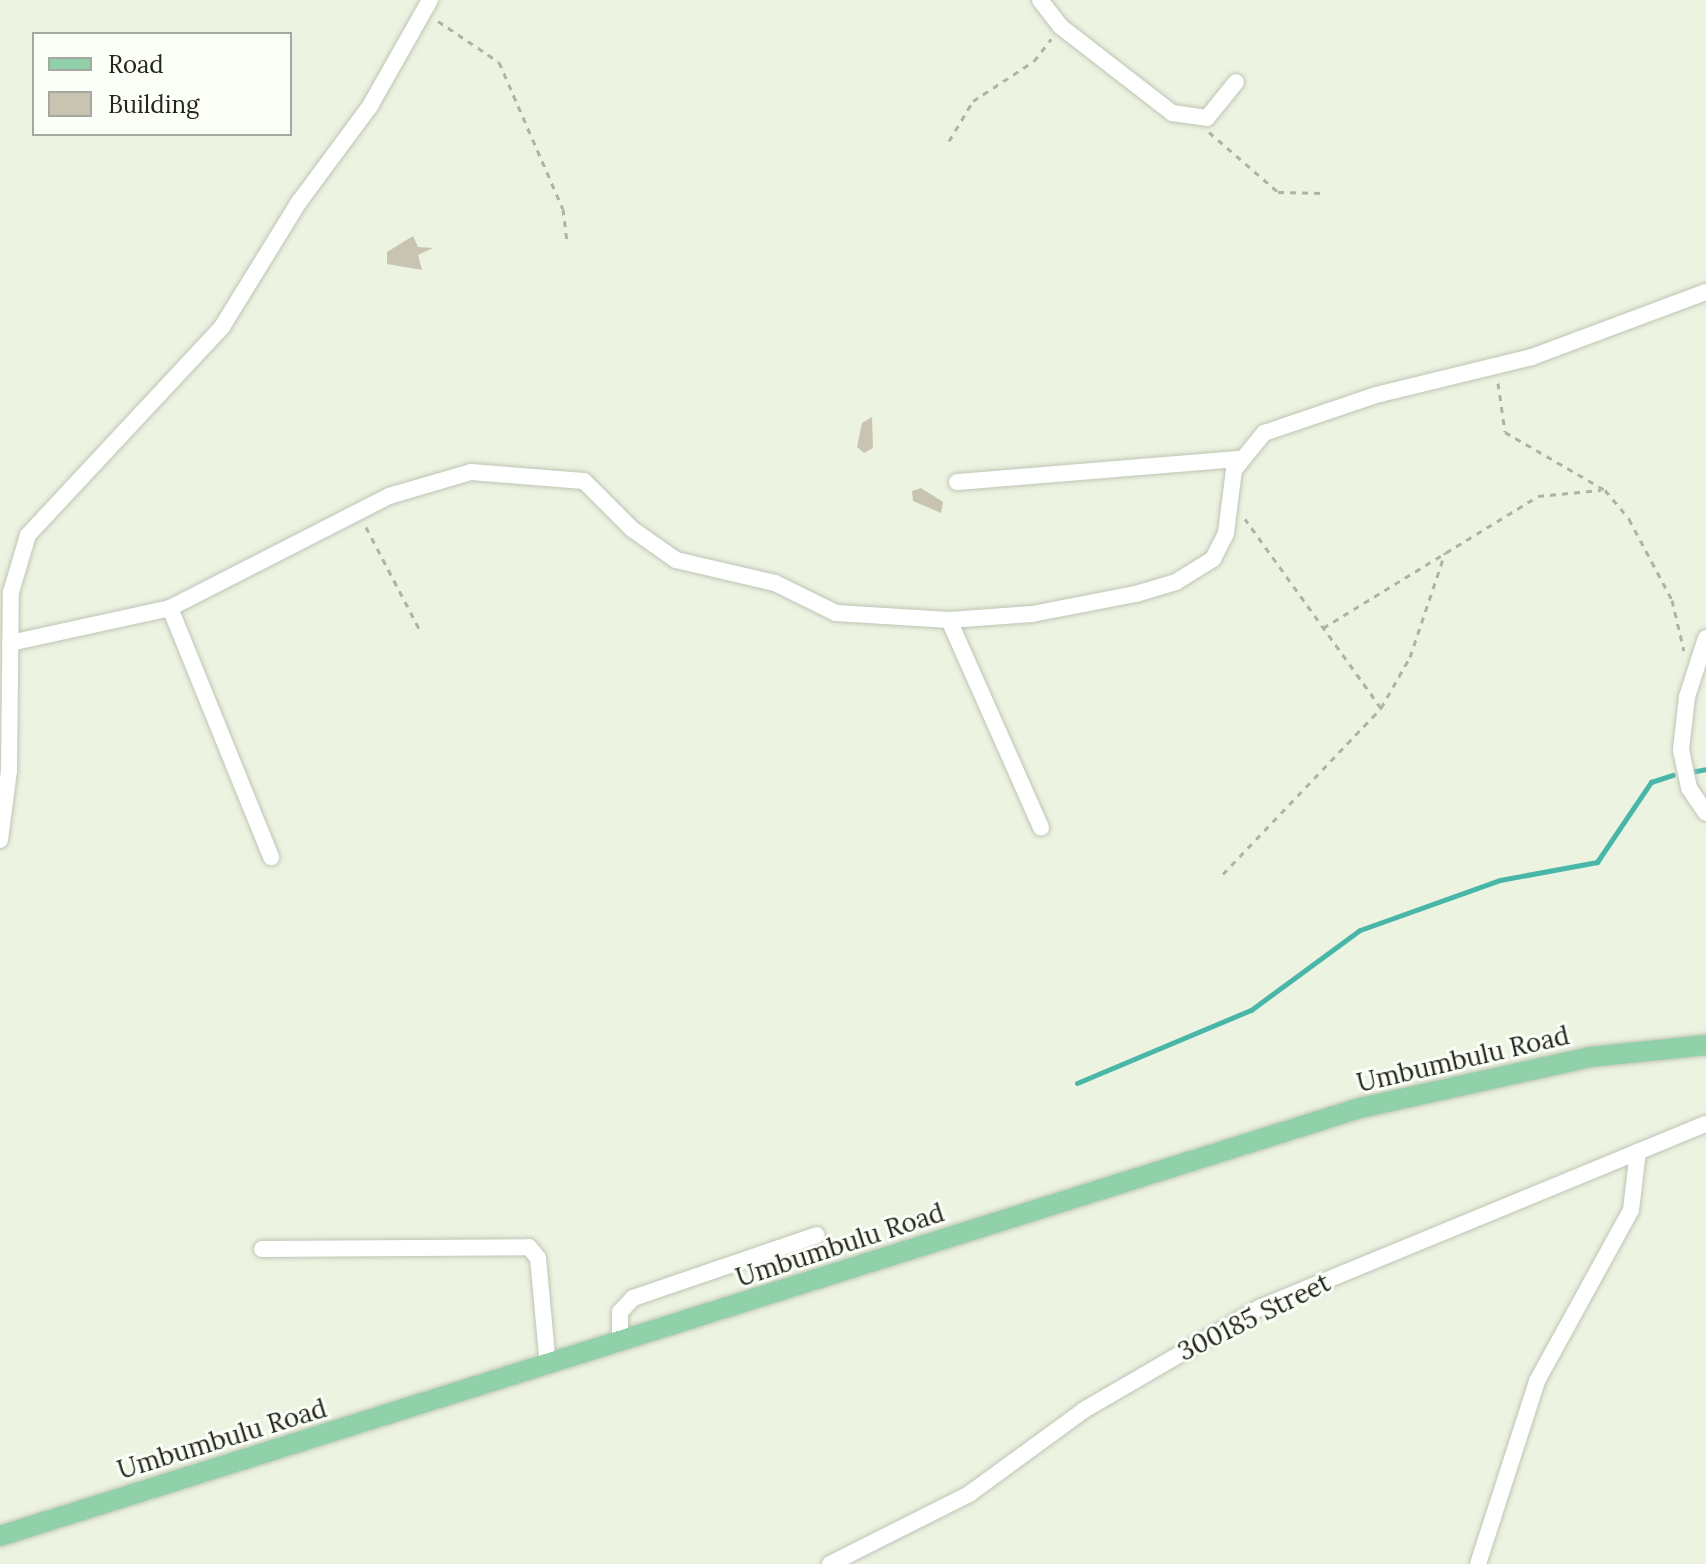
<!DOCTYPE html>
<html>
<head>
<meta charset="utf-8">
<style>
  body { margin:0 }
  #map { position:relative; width:1706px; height:1564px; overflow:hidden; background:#ecf3e1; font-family:Lora,serif }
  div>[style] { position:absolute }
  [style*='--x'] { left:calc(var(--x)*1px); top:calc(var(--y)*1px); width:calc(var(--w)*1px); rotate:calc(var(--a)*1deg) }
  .stream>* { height:5px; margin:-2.5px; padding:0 2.5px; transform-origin:2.5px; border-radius:2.5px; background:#48b7a8 }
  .building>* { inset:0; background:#c9c4b2 }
  .path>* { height:3px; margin-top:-1.5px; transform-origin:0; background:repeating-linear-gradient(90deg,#aeb4a5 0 6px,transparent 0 12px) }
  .roads { filter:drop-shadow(0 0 2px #bec5b4) drop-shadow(0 0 2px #bec5b4) }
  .minor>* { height:16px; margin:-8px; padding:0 8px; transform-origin:8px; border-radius:8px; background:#fff }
  .major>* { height:20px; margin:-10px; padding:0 10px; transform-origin:10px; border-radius:10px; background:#90d1aa }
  span { translate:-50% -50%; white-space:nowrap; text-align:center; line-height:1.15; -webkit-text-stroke:6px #fcfff7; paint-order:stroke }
  .street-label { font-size:26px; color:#23261f }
  .legend { position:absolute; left:32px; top:32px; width:260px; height:104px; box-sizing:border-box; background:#fcfff7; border:2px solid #a5a8a1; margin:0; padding:10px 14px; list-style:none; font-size:24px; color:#23261f }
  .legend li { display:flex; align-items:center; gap:16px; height:40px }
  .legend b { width:40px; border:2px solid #a5a8a1 }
</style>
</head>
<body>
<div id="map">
  <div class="stream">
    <div style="--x:1691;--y:772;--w:15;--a:-11"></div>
    <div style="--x:1077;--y:1083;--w:189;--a:-22.8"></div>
    <div style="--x:1251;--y:1010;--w:135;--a:-36.3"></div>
    <div style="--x:1360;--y:930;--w:149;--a:-19.7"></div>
    <div style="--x:1500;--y:880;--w:99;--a:-10.5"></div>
    <div style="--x:1597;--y:862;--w:97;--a:-56"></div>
    <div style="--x:1651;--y:782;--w:23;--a:-18"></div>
  </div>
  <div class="building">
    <div style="clip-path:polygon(413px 236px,418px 247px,433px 248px,418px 255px,422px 270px,387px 264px,387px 252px)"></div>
    <div style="clip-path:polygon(872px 417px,873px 448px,864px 453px,857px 447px,862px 423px)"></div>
    <div style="clip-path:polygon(921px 488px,943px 502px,941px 513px,913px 501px,912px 491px)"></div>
  </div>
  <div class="path">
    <div style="--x:438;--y:21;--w:73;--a:33.9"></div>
    <div style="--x:499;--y:62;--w:160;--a:66.5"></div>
    <div style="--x:563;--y:209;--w:34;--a:83"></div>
    <div style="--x:1209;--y:132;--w:91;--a:41"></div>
    <div style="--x:1278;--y:192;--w:46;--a:1.2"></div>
    <div style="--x:949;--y:141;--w:47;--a:-59"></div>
    <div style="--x:973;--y:101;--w:73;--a:-33.3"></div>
    <div style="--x:1034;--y:61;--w:28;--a:-52"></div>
    <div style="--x:1498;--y:383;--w:49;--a:81.9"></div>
    <div style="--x:1505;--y:432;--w:116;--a:30.1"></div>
    <div style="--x:1605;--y:490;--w:38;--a:50"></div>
    <div style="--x:1629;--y:519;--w:92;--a:62"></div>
    <div style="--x:1672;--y:600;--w:52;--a:76.8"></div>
    <div style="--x:366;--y:527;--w:119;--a:62.4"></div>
    <div style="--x:1323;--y:628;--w:252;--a:-31.5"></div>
    <div style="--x:1538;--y:496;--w:63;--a:-5.4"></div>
    <div style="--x:1381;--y:708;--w:59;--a:-60.4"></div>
    <div style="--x:1410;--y:657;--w:110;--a:-71.4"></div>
    <div style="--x:1223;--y:874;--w:229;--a:-46.4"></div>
    <div style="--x:1381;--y:708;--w:233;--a:-125.7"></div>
  </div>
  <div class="roads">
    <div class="minor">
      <div style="--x:1040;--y:0;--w:33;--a:52"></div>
      <div style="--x:1060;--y:26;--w:142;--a:37.8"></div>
      <div style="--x:1172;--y:113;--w:35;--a:8"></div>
      <div style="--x:1207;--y:118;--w:46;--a:-51.1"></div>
      <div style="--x:957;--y:482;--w:283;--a:-4.7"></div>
      <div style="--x:170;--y:608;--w:269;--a:67.9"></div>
      <div style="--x:949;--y:620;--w:227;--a:66.1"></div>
      <div style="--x:1706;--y:638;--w:62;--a:107.9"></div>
      <div style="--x:1687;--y:697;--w:53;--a:96.5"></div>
      <div style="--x:1681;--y:750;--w:39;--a:78"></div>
      <div style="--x:1689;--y:788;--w:30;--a:56"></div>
      <div style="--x:10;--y:643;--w:164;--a:-12.3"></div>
      <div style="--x:170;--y:608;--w:246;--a:-27.1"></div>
      <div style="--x:389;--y:496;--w:85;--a:-16.3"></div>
      <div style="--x:471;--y:472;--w:113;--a:4.6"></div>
      <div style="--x:584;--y:481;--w:68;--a:45"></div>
      <div style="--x:632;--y:529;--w:54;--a:35.2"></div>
      <div style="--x:676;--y:560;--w:102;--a:13.1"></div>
      <div style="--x:775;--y:583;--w:68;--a:26.2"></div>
      <div style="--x:836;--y:613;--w:113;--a:3.5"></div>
      <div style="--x:949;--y:620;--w:83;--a:-4.1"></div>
      <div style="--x:1032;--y:614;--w:106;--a:-10.9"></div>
      <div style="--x:1136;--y:594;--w:42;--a:-16.7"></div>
      <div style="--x:1176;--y:582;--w:44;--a:-31.9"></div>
      <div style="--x:1213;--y:559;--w:29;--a:-63"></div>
      <div style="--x:1226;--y:533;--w:64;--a:-82.8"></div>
      <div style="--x:1234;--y:470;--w:48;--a:-51"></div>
      <div style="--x:1264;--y:433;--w:118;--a:-18.7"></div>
      <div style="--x:1376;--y:395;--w:161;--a:-13.7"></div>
      <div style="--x:1532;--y:357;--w:186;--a:-20.5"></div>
      <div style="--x:0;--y:840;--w:70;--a:-82.6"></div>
      <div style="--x:9;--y:771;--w:179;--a:-89.4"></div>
      <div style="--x:11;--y:592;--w:59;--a:-73.4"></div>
      <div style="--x:28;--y:535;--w:284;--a:-47"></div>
      <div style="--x:222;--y:327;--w:147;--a:-58.4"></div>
      <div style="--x:299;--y:202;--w:119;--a:-53.5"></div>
      <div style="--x:370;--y:106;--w:122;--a:-60.5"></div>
      <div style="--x:262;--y:1249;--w:267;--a:-0.4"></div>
      <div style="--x:529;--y:1247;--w:14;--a:51"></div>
      <div style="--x:538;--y:1258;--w:107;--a:84.7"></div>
      <div style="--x:620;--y:1342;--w:30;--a:-90"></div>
      <div style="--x:620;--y:1312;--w:19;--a:-47"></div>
      <div style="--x:633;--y:1298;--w:194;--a:-18.9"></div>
      <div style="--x:830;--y:1564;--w:156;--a:-26.7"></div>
      <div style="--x:969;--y:1494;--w:142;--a:-36.1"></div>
      <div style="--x:1084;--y:1410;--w:203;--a:-30.2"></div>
      <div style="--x:1259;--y:1308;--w:483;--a:-22.4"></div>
      <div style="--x:1478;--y:1564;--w:192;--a:-72.1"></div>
      <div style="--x:1537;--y:1381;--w:195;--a:-61.2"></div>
      <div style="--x:1631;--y:1210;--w:59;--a:-83.2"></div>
    </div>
    <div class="major">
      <div style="--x:0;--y:1536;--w:1426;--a:-17.47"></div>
      <div style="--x:1360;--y:1108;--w:236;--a:-12.5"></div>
      <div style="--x:1590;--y:1057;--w:117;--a:-5.9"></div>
    </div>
  </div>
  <div class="street-label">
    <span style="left:1463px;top:1059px;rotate:-13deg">Umbumbulu Road</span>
    <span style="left:840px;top:1245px;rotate:-18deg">Umbumbulu Road</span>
    <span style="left:1254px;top:1317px;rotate:-26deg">300185 Street</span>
    <span style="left:222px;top:1439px;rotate:-17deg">Umbumbulu Road</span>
  </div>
  <ul class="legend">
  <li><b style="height:10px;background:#90d1aa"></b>Road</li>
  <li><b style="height:22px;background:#c9c4b2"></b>Building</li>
  </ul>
</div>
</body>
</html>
